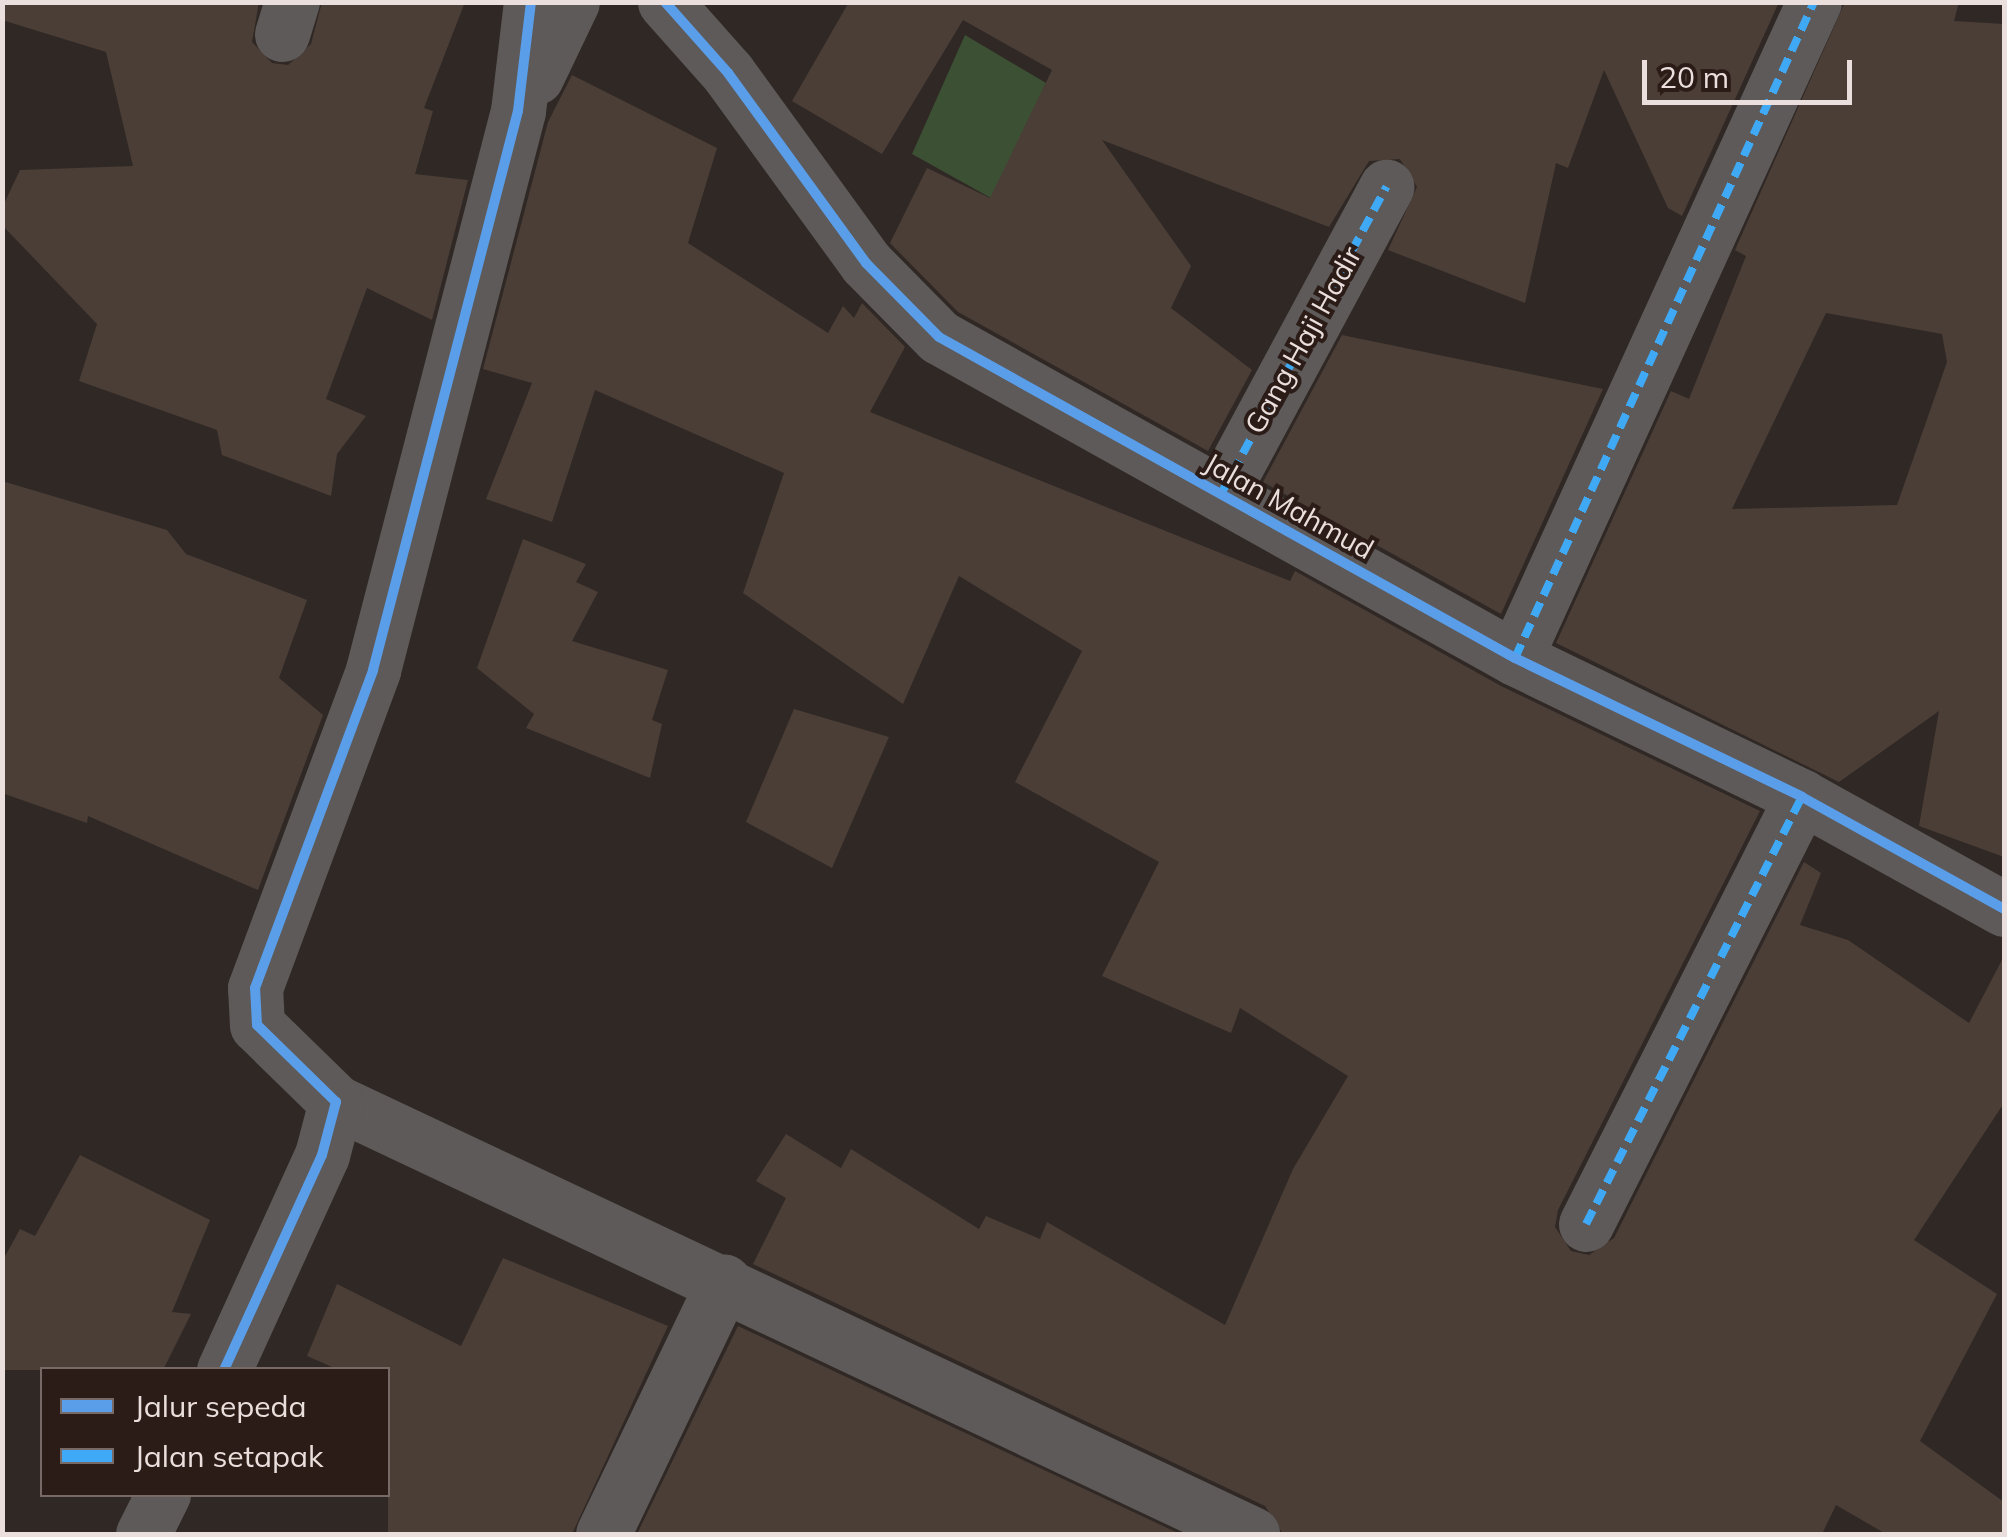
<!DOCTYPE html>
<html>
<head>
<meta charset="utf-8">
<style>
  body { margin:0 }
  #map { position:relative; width:2007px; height:1537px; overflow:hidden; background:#302825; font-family:Mulish,sans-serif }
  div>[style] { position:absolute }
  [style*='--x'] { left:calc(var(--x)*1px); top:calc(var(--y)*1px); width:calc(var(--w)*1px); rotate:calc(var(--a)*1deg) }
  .green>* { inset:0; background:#3c5034 }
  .building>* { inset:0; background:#4b3e37 }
  .minor>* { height:55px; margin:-27.5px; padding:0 27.5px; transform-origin:27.5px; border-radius:27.5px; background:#5d5a59 }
  .tertiary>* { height:55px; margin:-27.5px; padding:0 27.5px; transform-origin:27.5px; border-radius:27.5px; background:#5d5a59 }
  .quiet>* { height:8px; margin-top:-4px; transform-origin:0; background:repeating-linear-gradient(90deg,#3fa9f5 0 15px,transparent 0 23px) }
  .cycleway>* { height:10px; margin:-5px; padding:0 5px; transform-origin:5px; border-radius:5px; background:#5a9eea }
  span { translate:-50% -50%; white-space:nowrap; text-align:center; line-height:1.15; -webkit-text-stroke:8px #2b1c17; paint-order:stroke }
  .street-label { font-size:28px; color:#eadfdc }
  .frame { position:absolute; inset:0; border:5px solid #eadfdc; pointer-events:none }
  .legend { position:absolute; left:40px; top:1367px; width:350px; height:130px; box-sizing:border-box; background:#2b1c17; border:2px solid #776a66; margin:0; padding:12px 18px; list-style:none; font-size:30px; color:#eadfdc }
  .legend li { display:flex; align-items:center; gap:20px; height:50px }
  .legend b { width:50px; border:2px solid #776a66 }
  .scale { position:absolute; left:1642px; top:60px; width:210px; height:45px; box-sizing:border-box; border:5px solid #eadfdc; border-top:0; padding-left:12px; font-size:30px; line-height:35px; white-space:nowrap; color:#eadfdc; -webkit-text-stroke:8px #2b1c17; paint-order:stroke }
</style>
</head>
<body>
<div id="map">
  <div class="green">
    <div style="clip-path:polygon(965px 35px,1046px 83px,991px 198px,912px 154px)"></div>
  </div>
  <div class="building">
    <div style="clip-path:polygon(2px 2px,259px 2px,252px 42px,272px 63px,288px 65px,311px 44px,322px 2px,465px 2px,424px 108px,433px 111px,415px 174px,468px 180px,432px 320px,367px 288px,326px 399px,366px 416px,337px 454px,331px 496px,222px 455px,217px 430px,79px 381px,97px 324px,2px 225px,2px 208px,20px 170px,133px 166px,106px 52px,2px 20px)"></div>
    <div style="clip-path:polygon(849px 2px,1779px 2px,1682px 216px,1668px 208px,1604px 70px,1568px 168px,1556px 163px,1525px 303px,1388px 250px,1417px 187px,1400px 159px,1369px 161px,1329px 227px,1102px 140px,1191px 266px,1171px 308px,1252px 370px,1208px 451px,958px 312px,890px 243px,927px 168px,990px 198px,1052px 70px,963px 20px,882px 154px,792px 101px)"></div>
    <div style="clip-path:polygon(evenodd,1845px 2px,1959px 2px,1954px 21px,2004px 24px,2004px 857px,1919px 826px,1939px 711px,1839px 782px,1556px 643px,1671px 391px,1689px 399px,1746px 256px,1735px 250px,1845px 2px,1826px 313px,1942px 334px,1947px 362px,1897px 505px,1732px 509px,1826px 313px)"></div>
    <div style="clip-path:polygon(572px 75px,717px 148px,688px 243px,828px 333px,843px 306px,854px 318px,862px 303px,905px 347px,870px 412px,1290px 581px,1295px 571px,1501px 686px,1760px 811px,1558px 1210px,1555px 1227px,1571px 1251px,1589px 1255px,1614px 1238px,1804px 862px,1821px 873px,1800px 925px,1848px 940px,1969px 1023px,2004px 956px,2004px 1103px,1914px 1240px,1997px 1294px,1920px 1441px,2004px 1502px,2004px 1534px,1886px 1534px,1836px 1505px,1822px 1534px,1283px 1534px,1265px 1506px,753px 1264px,786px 1198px,756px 1181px,786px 1134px,841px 1168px,851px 1149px,979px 1229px,986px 1216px,1040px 1239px,1047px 1222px,1225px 1325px,1293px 1169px,1348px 1076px,1240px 1008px,1231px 1033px,1102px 976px,1159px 862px,1015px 782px,1082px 651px,959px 576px,903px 704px,743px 593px,784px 473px,595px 390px,552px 522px,486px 499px,532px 383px,483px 369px,548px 122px)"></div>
    <div style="clip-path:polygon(1342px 335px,1603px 389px,1501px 614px,1263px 482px)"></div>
    <div style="clip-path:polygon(2px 481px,167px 530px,186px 554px,307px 600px,279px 678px,323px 715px,258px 890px,88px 816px,87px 823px,2px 793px)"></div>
    <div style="clip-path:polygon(523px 539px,586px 564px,576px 582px,598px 592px,572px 641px,668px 670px,652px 720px,662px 724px,650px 778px,526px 728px,534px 714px,477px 668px)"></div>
    <div style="clip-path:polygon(794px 709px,889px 737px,832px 868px,746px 822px)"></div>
    <div style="clip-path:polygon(80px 1155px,210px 1220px,172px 1312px,191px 1314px,163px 1370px,2px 1370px,2px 1262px,20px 1229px,35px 1236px)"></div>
    <div style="clip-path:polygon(503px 1258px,668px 1326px,572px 1534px,388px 1534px,388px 1370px,339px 1370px,307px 1356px,337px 1284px,461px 1346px)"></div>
    <div style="clip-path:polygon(738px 1326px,1180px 1534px,637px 1534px)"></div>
  </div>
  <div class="minor">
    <div style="--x:282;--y:34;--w:34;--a:-73"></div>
    <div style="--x:536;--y:77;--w:83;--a:-64.4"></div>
    <div style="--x:1221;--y:494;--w:349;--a:-61.7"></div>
    <div style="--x:1515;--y:658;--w:721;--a:-65.5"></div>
    <div style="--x:336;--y:1102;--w:1013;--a:25.25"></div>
    <div style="--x:1586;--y:1224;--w:479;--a:-63.2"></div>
    <div style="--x:224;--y:1370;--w:236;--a:-65.5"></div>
    <div style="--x:322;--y:1155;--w:55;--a:-75.2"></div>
    <div style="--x:336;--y:1102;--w:110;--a:-135.7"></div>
    <div style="--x:257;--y:1025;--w:37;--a:-93"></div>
    <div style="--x:255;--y:988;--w:339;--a:-69.6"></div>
    <div style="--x:373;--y:670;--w:577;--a:-75.46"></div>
    <div style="--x:518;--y:111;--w:110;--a:-83.2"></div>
    <div style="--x:143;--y:1534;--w:45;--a:-63.4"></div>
    <div style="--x:603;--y:1534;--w:280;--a:-64.4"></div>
  </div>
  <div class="tertiary">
    <div style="--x:665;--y:2;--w:95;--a:48.4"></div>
    <div style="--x:728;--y:73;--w:235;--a:54"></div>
    <div style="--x:866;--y:263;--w:104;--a:45.4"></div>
    <div style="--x:939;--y:337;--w:659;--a:29.13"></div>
    <div style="--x:1515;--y:658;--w:319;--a:25.8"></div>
    <div style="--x:1802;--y:797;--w:231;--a:29"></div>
  </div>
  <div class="quiet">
    <div style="--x:1221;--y:494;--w:349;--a:-61.7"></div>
    <div style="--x:1515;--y:658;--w:721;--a:-65.5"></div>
    <div style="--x:1586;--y:1224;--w:479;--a:-63.2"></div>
  </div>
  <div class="cycleway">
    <div style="--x:665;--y:2;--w:95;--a:48.4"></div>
    <div style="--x:728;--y:73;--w:235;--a:54"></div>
    <div style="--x:866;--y:263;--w:104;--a:45.4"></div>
    <div style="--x:939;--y:337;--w:659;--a:29.13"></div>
    <div style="--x:1515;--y:658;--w:319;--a:25.8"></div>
    <div style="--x:1802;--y:797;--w:231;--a:29"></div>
    <div style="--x:224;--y:1370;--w:236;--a:-65.5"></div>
    <div style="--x:322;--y:1155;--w:55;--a:-75.2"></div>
    <div style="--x:336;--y:1102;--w:110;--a:-135.7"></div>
    <div style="--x:257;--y:1025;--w:37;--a:-93"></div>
    <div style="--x:255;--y:988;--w:339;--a:-69.6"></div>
    <div style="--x:373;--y:670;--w:577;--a:-75.46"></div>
    <div style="--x:518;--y:111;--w:110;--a:-83.2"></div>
  </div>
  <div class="street-label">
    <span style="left:1303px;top:340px;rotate:-61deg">Gang Haji Hadir</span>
    <span style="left:1289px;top:506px;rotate:29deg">Jalan Mahmud</span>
  </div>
  <div class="frame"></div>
  <ul class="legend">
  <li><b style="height:12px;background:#5a9eea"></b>Jalur sepeda</li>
  <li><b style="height:12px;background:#3fa9f5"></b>Jalan setapak</li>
  </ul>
  <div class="scale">20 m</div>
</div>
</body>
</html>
